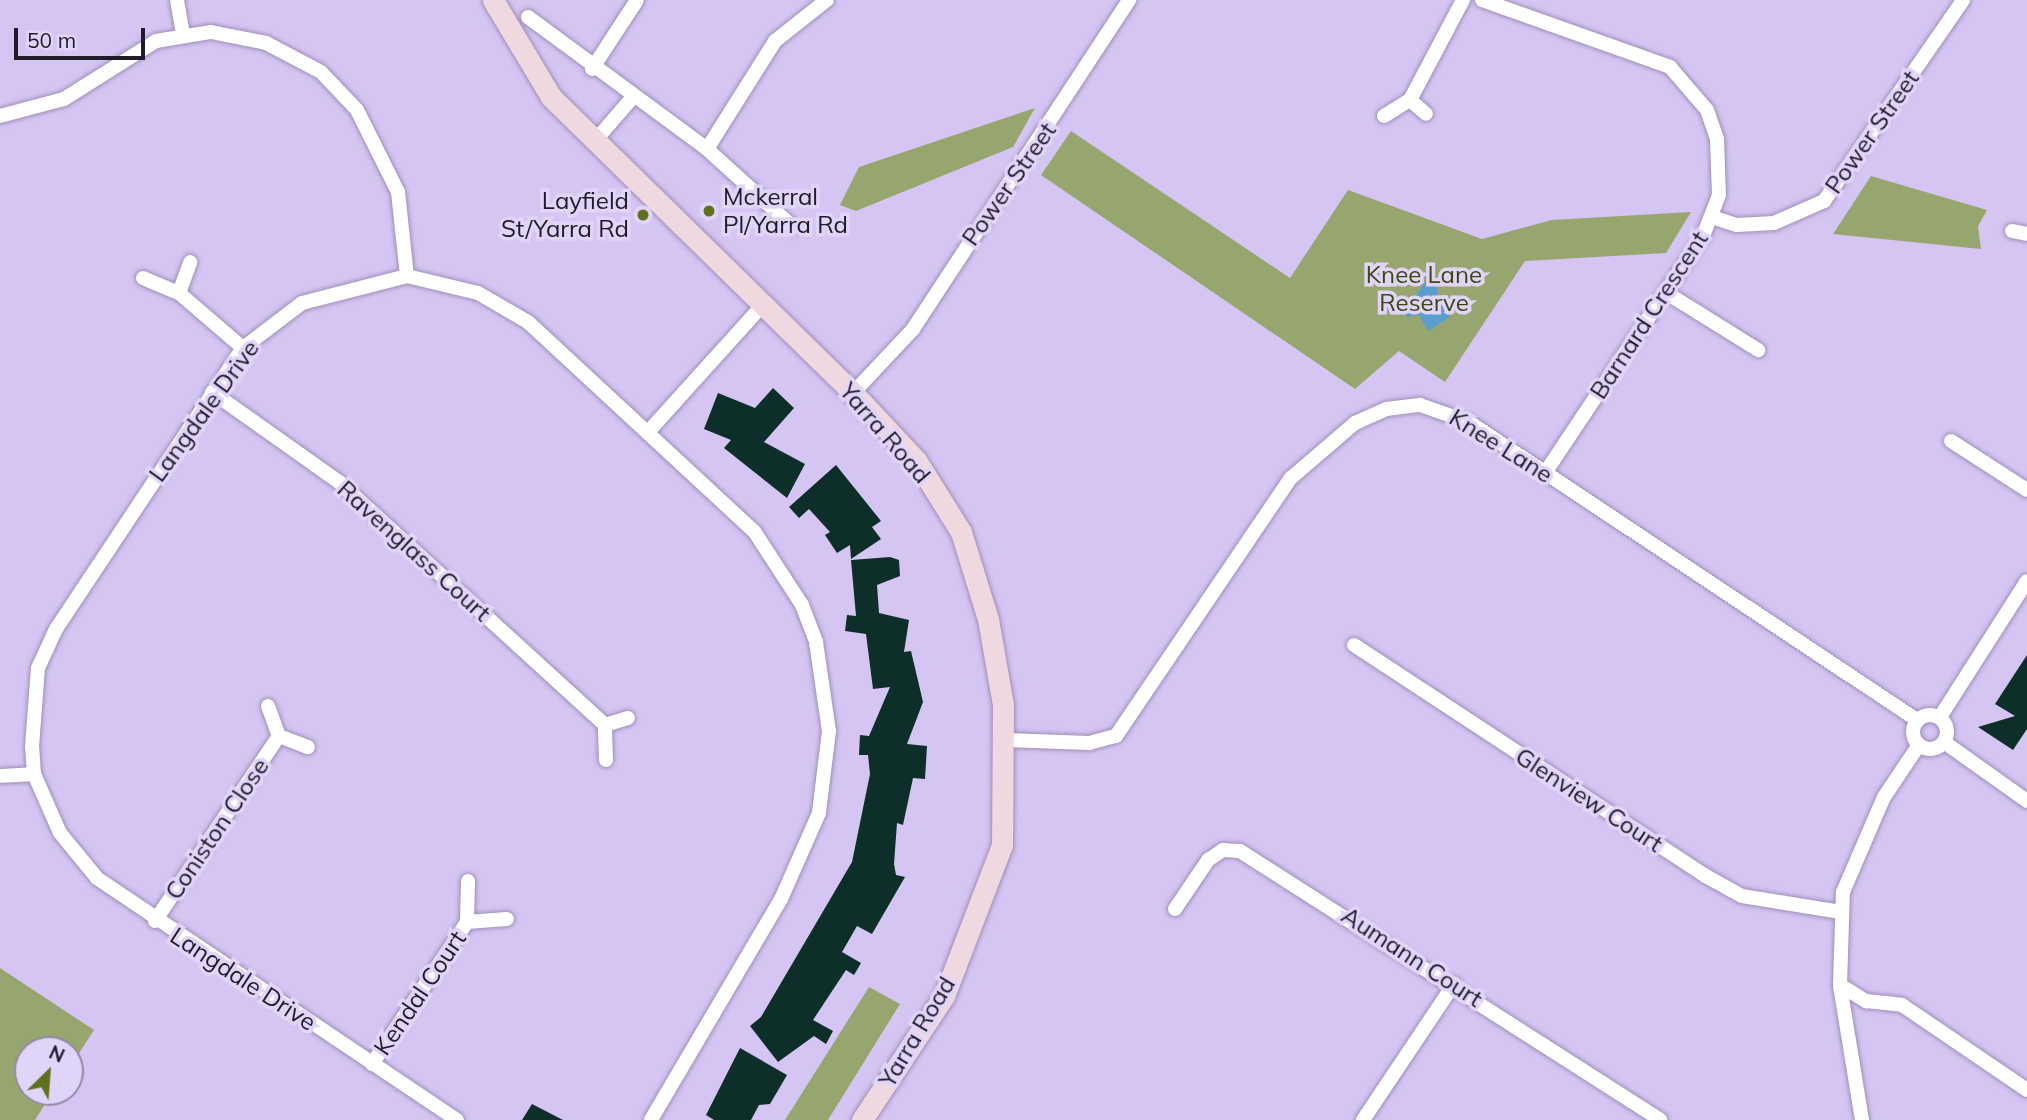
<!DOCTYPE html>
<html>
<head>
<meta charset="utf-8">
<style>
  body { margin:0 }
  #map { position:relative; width:2027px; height:1120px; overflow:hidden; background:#d5c5f3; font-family:Mulish,sans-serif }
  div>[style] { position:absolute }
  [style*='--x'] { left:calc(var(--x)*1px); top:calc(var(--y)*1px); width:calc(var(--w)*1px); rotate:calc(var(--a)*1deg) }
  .green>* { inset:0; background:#96a66e }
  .water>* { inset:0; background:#5b9ecd }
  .building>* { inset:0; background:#0d2e29 }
  .roads { filter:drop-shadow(0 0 2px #9f8fba) drop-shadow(0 0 2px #9f8fba) }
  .street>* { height:14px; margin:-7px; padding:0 7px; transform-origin:7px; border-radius:7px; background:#fff }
  .street>.ring { margin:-7px; padding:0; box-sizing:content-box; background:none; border:14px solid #fff; border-radius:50% }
  .secondary>* { height:21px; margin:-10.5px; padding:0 10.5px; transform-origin:10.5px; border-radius:10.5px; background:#efd8df }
  .dots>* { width:19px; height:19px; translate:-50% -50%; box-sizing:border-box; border:4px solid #e1d4f9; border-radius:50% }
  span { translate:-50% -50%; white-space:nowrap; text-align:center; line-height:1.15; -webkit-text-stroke:7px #e1d4f9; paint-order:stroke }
  .street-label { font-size:24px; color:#201a2a }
  .poi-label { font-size:24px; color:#201a2a }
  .left { translate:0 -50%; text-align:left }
  .right { translate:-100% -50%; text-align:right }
  .park-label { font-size:24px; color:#3c4813 }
  .north { position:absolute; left:14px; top:1036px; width:70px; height:70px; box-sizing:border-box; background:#e1d4f9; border:2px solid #948aa6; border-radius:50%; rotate:25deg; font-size:19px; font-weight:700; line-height:28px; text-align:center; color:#201a2a }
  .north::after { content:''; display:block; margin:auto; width:24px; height:32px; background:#5f711f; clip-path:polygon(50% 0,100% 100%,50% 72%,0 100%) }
  .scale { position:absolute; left:14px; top:28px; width:131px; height:32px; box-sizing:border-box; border:4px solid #201a2a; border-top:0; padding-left:9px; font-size:21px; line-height:24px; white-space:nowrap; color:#201a2a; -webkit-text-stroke:5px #e1d4f9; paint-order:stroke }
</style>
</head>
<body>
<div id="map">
  <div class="green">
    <div style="clip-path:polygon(1035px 108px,1013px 147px,856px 211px,840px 205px,859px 167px)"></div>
    <div style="clip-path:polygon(1071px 131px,1290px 278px,1348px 190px,1482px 239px,1552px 220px,1691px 212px,1666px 253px,1525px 261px,1445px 382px,1399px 351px,1355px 389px,1041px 175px)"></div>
    <div style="clip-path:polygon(1871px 176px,1987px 210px,1978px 226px,1981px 249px,1833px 234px)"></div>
    <div style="clip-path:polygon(0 968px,94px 1030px,70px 1067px,70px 1050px,28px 1050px,28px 1092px,53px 1092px,35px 1120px,0 1120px)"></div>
    <div style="clip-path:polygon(869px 987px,900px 1004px,828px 1120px,785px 1120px)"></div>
  </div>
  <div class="water">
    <div style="clip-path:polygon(1436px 276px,1438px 302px,1450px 317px,1428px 331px,1419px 315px,1407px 317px,1405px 312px,1428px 277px)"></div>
  </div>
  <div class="building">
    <div style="clip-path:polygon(773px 388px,794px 408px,764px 442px,805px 464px,787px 498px,724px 448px,731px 440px,704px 429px,718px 393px,755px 408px)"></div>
    <div style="clip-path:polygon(836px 465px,881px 521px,872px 527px,881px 539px,851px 559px,850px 545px,837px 553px,825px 535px,830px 532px,809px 509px,799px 518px,789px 507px)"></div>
    <div style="clip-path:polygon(890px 557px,899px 560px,900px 576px,877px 585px,879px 613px,909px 620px,904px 652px,911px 651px,923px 702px,907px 744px,927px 746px,925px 779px,913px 778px,903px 825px,897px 823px,894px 864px,896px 875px,905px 877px,872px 934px,857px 926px,842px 952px,861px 963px,854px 975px,846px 970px,813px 1020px,833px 1031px,826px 1044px,814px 1036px,778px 1062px,750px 1026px,761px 1017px,852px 862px,870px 774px,868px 755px,859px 755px,860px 735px,869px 736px,890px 687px,873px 689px,866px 634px,845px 631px,847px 615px,856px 616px,851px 560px)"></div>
    <div style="clip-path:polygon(2027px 655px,2027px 729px,2013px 750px,1978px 727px,2015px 716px,1995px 704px)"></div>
    <div style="clip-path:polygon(740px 1048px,787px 1075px,770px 1104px,759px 1105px,751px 1120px,714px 1120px,706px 1115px)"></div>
    <div style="clip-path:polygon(532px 1104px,563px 1120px,522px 1120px)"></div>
  </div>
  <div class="roads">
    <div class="street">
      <div style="--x:177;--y:0;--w:36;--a:80"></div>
      <div style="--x:1482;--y:0;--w:200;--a:19.6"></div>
      <div style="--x:1670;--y:67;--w:57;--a:49.3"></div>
      <div style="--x:1707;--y:110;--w:31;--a:71"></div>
      <div style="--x:1717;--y:139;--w:56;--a:88"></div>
      <div style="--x:1719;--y:195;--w:44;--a:111.3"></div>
      <div style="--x:1703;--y:236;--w:285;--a:123.7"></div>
      <div style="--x:528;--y:17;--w:222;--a:36.4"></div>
      <div style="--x:707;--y:149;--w:116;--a:42.2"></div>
      <div style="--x:592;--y:69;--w:82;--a:-56.9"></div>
      <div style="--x:1410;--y:100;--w:21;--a:41"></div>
      <div style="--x:0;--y:116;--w:66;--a:-14.9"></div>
      <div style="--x:64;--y:99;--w:109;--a:-32.2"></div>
      <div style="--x:156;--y:41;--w:56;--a:-9.3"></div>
      <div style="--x:211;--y:32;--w:56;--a:11.3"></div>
      <div style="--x:266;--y:43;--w:62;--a:27.8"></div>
      <div style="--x:321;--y:72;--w:52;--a:46.5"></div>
      <div style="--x:357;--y:110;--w:92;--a:63.4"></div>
      <div style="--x:398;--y:192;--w:84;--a:83.9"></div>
      <div style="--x:1384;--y:116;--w:31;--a:-32"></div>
      <div style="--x:1410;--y:100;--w:113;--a:-62.1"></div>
      <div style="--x:594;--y:142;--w:58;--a:-49.2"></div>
      <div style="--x:707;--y:149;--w:128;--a:-57.8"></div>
      <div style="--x:775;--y:41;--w:66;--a:-38.3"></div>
      <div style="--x:1712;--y:217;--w:26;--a:18"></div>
      <div style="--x:1737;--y:225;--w:37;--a:-3"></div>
      <div style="--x:1774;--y:223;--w:55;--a:-23.7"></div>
      <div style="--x:1824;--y:201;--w:244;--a:-55.3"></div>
      <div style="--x:2012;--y:231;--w:15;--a:11"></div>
      <div style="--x:143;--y:278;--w:39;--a:23"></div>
      <div style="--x:179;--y:293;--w:33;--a:-70"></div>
      <div style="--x:1665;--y:292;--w:110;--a:31.9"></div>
      <div style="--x:179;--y:293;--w:84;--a:40.7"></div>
      <div style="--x:212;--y:392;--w:156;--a:35.3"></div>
      <div style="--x:339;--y:482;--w:360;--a:42.4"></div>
      <div style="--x:853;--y:393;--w:88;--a:-46.8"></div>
      <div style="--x:913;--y:329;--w:394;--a:-56.7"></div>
      <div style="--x:648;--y:432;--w:170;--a:-47.9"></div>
      <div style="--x:1951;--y:441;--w:90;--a:32.8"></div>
      <div style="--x:1354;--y:645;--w:419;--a:33.3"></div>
      <div style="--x:1704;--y:875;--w:43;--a:28.9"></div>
      <div style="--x:1742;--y:896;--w:100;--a:9.2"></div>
      <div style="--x:268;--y:706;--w:32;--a:70"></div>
      <div style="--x:279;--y:736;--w:31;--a:21"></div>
      <div class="ring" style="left:1913px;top:715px;width:20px;height:20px"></div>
      <div style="--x:1940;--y:717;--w:161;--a:-57.4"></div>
      <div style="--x:1007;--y:740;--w:82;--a:2.1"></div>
      <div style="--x:1089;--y:743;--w:28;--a:-15"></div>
      <div style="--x:1116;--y:736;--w:312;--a:-55.9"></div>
      <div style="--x:1291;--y:478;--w:84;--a:-40.7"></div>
      <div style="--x:1355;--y:423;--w:34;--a:-24"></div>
      <div style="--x:1386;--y:409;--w:34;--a:-7"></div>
      <div style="--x:1420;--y:405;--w:52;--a:19.1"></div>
      <div style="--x:1469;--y:422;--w:538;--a:33.63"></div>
      <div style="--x:1944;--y:742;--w:102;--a:35.4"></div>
      <div style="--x:606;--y:760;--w:35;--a:-92"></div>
      <div style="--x:605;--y:725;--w:24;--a:-17"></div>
      <div style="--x:0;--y:776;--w:34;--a:-3"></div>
      <div style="--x:468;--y:881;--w:41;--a:91.4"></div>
      <div style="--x:467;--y:922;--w:40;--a:-4.3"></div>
      <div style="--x:1175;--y:909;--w:59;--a:-56"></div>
      <div style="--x:1208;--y:860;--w:18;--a:-34"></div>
      <div style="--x:1223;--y:850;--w:17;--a:3"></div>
      <div style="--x:1240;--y:851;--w:499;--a:32.6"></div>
      <div style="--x:155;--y:921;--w:223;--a:-56.2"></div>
      <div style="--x:1840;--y:985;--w:31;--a:32"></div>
      <div style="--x:1866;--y:1001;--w:36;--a:6"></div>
      <div style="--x:1902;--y:1005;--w:151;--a:34.2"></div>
      <div style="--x:372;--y:1064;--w:171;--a:-56.2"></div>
      <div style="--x:457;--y:1120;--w:434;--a:-146.1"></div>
      <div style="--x:97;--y:878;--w:58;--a:-129.4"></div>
      <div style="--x:60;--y:833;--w:64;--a:-113.8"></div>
      <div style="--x:34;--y:774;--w:27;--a:-94"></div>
      <div style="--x:32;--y:747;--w:79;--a:-85.7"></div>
      <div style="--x:38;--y:668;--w:43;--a:-65.2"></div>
      <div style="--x:56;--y:629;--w:338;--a:-56.4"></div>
      <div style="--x:243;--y:348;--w:74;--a:-37.3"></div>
      <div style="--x:302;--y:303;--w:108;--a:-14.4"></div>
      <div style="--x:407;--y:276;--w:73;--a:13.5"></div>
      <div style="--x:478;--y:293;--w:58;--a:30.1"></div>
      <div style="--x:528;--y:322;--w:308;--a:42.8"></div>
      <div style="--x:754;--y:531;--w:88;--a:57"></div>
      <div style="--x:802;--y:605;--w:40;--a:69"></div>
      <div style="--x:816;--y:642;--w:90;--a:81.7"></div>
      <div style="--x:829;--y:731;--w:83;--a:97"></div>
      <div style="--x:819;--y:813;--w:94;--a:113.8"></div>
      <div style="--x:781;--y:899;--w:256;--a:120.5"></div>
      <div style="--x:1363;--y:1120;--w:164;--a:-56.2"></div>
      <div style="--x:1862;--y:1120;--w:137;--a:-99.3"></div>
      <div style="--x:1840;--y:985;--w:93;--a:-88.2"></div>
      <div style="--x:1843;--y:892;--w:103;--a:-66.7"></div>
      <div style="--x:1884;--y:797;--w:63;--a:-56.1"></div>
    </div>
    <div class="secondary">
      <div style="--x:493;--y:0;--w:113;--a:59.1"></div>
      <div style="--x:551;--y:97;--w:423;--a:44.4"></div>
      <div style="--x:853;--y:393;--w:92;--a:46.8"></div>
      <div style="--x:916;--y:460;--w:85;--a:58"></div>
      <div style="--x:961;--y:532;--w:91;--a:72.8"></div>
      <div style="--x:988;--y:619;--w:87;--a:80.1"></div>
      <div style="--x:1003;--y:705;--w:140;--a:90.4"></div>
      <div style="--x:1002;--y:845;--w:162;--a:111"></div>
      <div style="--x:944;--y:996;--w:149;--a:123.5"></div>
    </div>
  </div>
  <div class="dots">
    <div style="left:709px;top:211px;background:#5f711f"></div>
    <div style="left:643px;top:215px;background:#5f711f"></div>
  </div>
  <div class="street-label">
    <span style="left:1872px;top:132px;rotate:-55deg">Power Street</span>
    <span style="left:1009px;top:184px;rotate:-55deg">Power Street</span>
    <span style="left:1649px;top:315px;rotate:-57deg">Barnard Crescent</span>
    <span style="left:204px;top:411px;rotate:-54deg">Langdale Drive</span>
    <span style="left:885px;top:433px;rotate:49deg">Yarra Road</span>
    <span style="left:1501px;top:446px;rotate:32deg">Knee Lane</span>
    <span style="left:414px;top:551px;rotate:42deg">Ravenglass Court</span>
    <span style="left:1589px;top:800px;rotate:33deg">Glenview Court</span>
    <span style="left:217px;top:829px;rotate:-56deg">Coniston Close</span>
    <span style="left:1412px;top:957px;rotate:33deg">Aumann Court</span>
    <span style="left:243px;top:979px;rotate:33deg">Langdale Drive</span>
    <span style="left:420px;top:993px;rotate:-56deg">Kendal Court</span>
    <span style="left:917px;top:1032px;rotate:-59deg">Yarra Road</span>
  </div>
  <div class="poi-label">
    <span class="left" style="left:723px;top:211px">Mckerral<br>Pl/Yarra Rd</span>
    <span class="right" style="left:629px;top:215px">Layfield<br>St/Yarra Rd</span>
  </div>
  <div class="park-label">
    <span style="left:1424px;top:289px">Knee Lane<br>Reserve</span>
  </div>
  <div class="north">N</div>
  <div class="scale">50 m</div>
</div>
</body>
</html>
